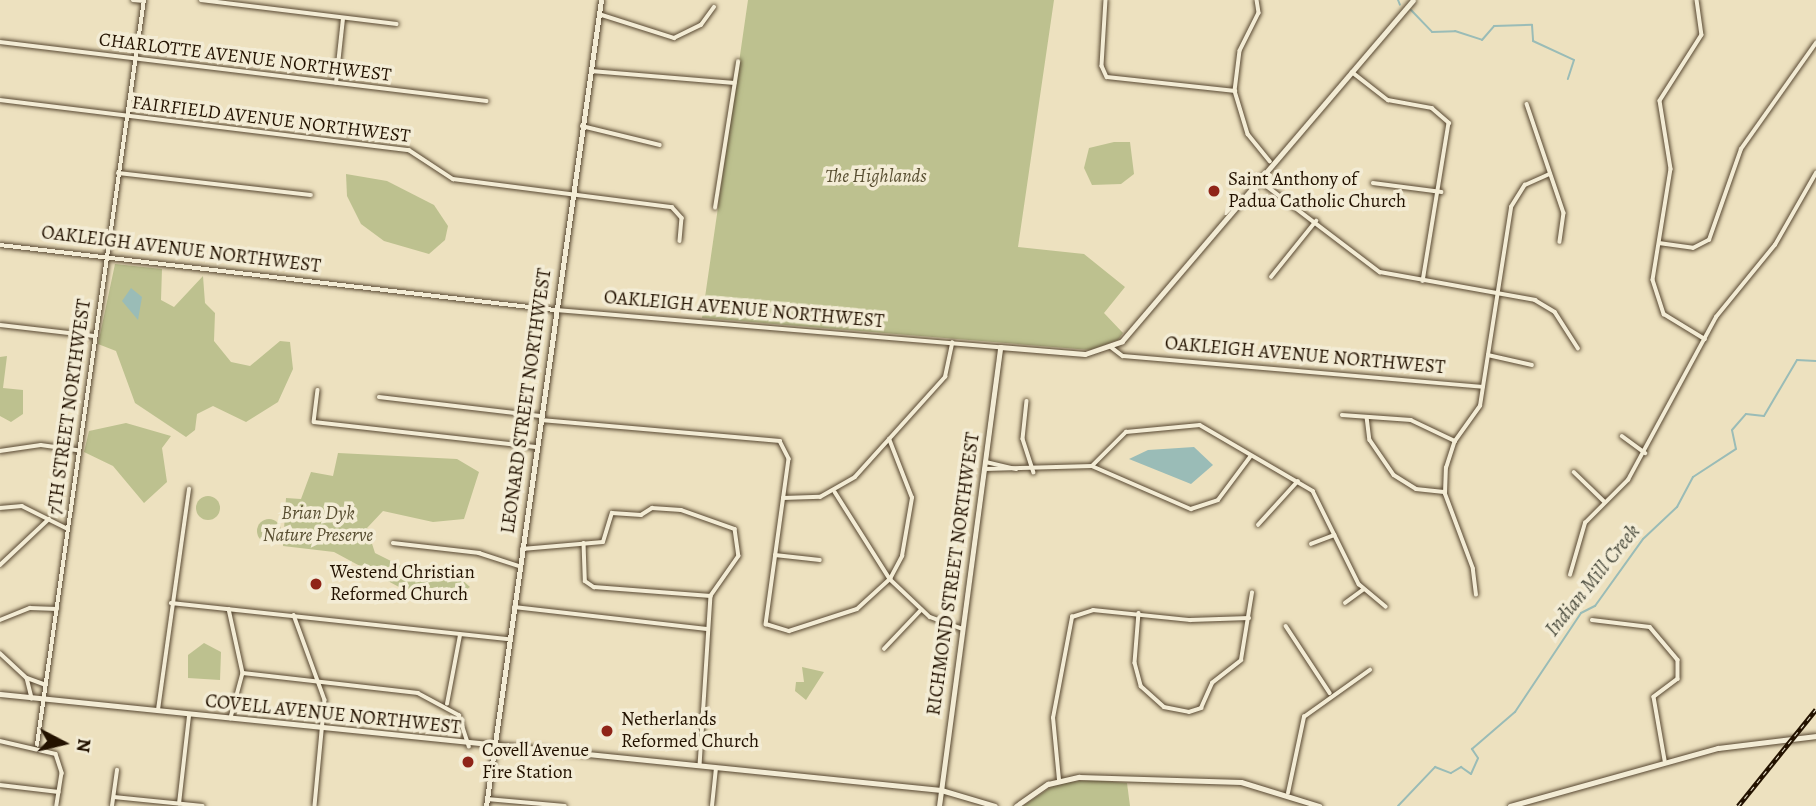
<!DOCTYPE html>
<html>
<head>
<meta charset="utf-8">
<style>
  body { margin:0 }
  #map { position:relative; width:1816px; height:806px; overflow:hidden; background:#ede1bf; font-family:Alegreya,serif }
  div>[style] { position:absolute }
  [style*='--x'] { left:calc(var(--x)*1px); top:calc(var(--y)*1px); width:calc(var(--w)*1px); rotate:calc(var(--a)*1deg) }
  .green>* { inset:0; background:#bdc18f }
  .round { border-radius:50% }
  .water>* { inset:0; background:#9abcb7 }
  .stream>* { height:2px; margin:-1px; padding:0 1px; transform-origin:1px; border-radius:1px; background:#9abcb7 }
  .roads { filter:drop-shadow(0 0 2px #564630) drop-shadow(0 0 2px #564630) }
  .street>* { height:3.5px; margin:-1.75px; padding:0 1.75px; transform-origin:1.75px; border-radius:1.75px; background:#f3ecd5 }
  .secondary>* { height:5px; margin:-2.5px; padding:0 2.5px; transform-origin:2.5px; border-radius:2.5px; background:#f3ecd5 }
  .rail>* { height:4.5px; margin-top:-2.25px; transform-origin:0; background:repeating-linear-gradient(90deg,#f3ecd5 0 5px,#231200 0 10px); box-sizing:border-box; border-block:2px solid #231200 }
  .dots>* { width:19px; height:19px; translate:-50% -50%; box-sizing:border-box; border:4px solid #f3ecd5; border-radius:50% }
  span { translate:-50% -50%; white-space:nowrap; text-align:center; line-height:1.15; -webkit-text-stroke:7px #f3ecd5; paint-order:stroke }
  .street-label { font-size:19px; color:#231200 }
  .park-label { font-size:19px; color:#594f32; font-style:italic }
  .poi-label { font-size:19px; color:#231200 }
  .left { translate:0 -50%; text-align:left }
  .water-label { font-size:21px; color:#4d4e40; font-style:italic }
  .north { position:absolute; left:28px; top:708px; width:70px; height:70px; -webkit-text-stroke:5px #f3ecd5; paint-order:stroke; rotate:97deg; font-size:19px; font-weight:700; line-height:28px; text-align:center; color:#231200 }
  .north::after { content:''; display:block; margin:auto; width:24px; height:32px; background:#231200; clip-path:polygon(50% 0,100% 100%,50% 72%,0 100%) }
</style>
</head>
<body>
<div id="map">
  <div class="green">
    <div style="clip-path:polygon(748px 0,1054px 0,1018px 247px,1084px 254px,1125px 287px,1104px 313px,1123px 333px,1118px 340px,1090px 350px,702px 318px)"></div>
    <div style="clip-path:polygon(1114px 142px,1130px 142px,1134px 174px,1121px 184px,1092px 185px,1084px 168px,1089px 148px)"></div>
    <div style="clip-path:polygon(346px 174px,387px 181px,434px 205px,448px 226px,445px 240px,429px 254px,384px 241px,361px 224px,347px 196px)"></div>
    <div style="clip-path:polygon(115px 264px,162px 269px,161px 300px,174px 307px,203px 276px,205px 303px,215px 313px,214px 341px,231px 362px,250px 366px,280px 341px,290px 342px,293px 369px,278px 402px,246px 422px,213px 406px,197px 414px,195px 430px,186px 437px,135px 403px,116px 351px,98px 344px)"></div>
    <div style="clip-path:polygon(7px 356px,3px 388px,23px 390px,23px 414px,11px 422px,0 416px,0 357px)"></div>
    <div style="clip-path:polygon(126px 423px,171px 436px,162px 448px,167px 482px,144px 503px,113px 466px,84px 452px,89px 431px)"></div>
    <div style="clip-path:polygon(338px 453px,457px 459px,479px 472px,464px 519px,433px 522px,383px 511px,367px 528px,375px 553px,405px 568px,460px 578px,470px 587px,455px 597px,399px 587px,334px 552px,283px 546px,286px 498px,301px 499px,311px 472px,333px 476px)"></div>
    <div class="round" style="left:196px;top:496px;width:24px;height:24px"></div>
    <div class="round" style="left:257px;top:519px;width:24px;height:24px"></div>
    <div style="clip-path:polygon(204px 643px,221px 652px,220px 680px,188px 678px,188px 655px)"></div>
    <div style="clip-path:polygon(802px 667px,824px 672px,806px 700px,795px 691px,796px 682px,804px 682px)"></div>
    <div style="clip-path:polygon(1091px 780px,1127px 783px,1130px 806px,1023px 806px,1057px 783px)"></div>
  </div>
  <div class="water">
    <div style="clip-path:polygon(131px 288px,142px 297px,138px 320px,122px 301px)"></div>
    <div style="clip-path:polygon(1194px 447px,1213px 465px,1191px 484px,1129px 459px,1148px 450px)"></div>
  </div>
  <div class="stream">
    <div style="--x:1398;--y:0;--w:5;--a:68"></div>
    <div style="--x:1411;--y:10;--w:30;--a:46"></div>
    <div style="--x:1432;--y:32;--w:23;--a:-2"></div>
    <div style="--x:1455;--y:31;--w:28;--a:18"></div>
    <div style="--x:1482;--y:40;--w:18;--a:-49"></div>
    <div style="--x:1494;--y:26;--w:38;--a:-2"></div>
    <div style="--x:1532;--y:25;--w:16;--a:86"></div>
    <div style="--x:1533;--y:41;--w:45;--a:24.9"></div>
    <div style="--x:1574;--y:60;--w:20;--a:108"></div>
    <div style="--x:1398;--y:806;--w:54;--a:-46.5"></div>
    <div style="--x:1435;--y:767;--w:17;--a:21"></div>
    <div style="--x:1451;--y:773;--w:12;--a:-31"></div>
    <div style="--x:1461;--y:767;--w:12;--a:35"></div>
    <div style="--x:1471;--y:774;--w:17;--a:-66"></div>
    <div style="--x:1478;--y:758;--w:11;--a:-124"></div>
    <div style="--x:1472;--y:749;--w:57;--a:-40.7"></div>
    <div style="--x:1515;--y:712;--w:119;--a:-56.3"></div>
    <div style="--x:1581;--y:613;--w:16;--a:-27"></div>
    <div style="--x:1595;--y:606;--w:82;--a:-54.4"></div>
    <div style="--x:1643;--y:539;--w:47;--a:-43.3"></div>
    <div style="--x:1677;--y:507;--w:34;--a:-62"></div>
    <div style="--x:1693;--y:477;--w:51;--a:-33.1"></div>
    <div style="--x:1736;--y:449;--w:19;--a:-102"></div>
    <div style="--x:1732;--y:430;--w:21;--a:-49"></div>
    <div style="--x:1746;--y:414;--w:18;--a:6"></div>
    <div style="--x:1764;--y:416;--w:65;--a:-59.5"></div>
    <div style="--x:1797;--y:360;--w:19;--a:3"></div>
  </div>
  <div class="roads">
    <div class="street">
      <div style="--x:133;--y:0;--w:11;--a:5"></div>
      <div style="--x:201;--y:0;--w:197;--a:7"></div>
      <div style="--x:1106;--y:0;--w:66;--a:93.5"></div>
      <div style="--x:1102;--y:66;--w:12;--a:66"></div>
      <div style="--x:1107;--y:77;--w:129;--a:6.2"></div>
      <div style="--x:1257;--y:0;--w:13;--a:81"></div>
      <div style="--x:1259;--y:13;--w:42;--a:116.6"></div>
      <div style="--x:1240;--y:51;--w:40;--a:97.1"></div>
      <div style="--x:1235;--y:91;--w:45;--a:73.2"></div>
      <div style="--x:1248;--y:134;--w:35;--a:51"></div>
      <div style="--x:1697;--y:0;--w:35;--a:82"></div>
      <div style="--x:1702;--y:35;--w:78;--a:122.5"></div>
      <div style="--x:1660;--y:101;--w:69;--a:80.8"></div>
      <div style="--x:1671;--y:169;--w:112;--a:99.2"></div>
      <div style="--x:1653;--y:280;--w:36;--a:72"></div>
      <div style="--x:1664;--y:314;--w:48;--a:31.4"></div>
      <div style="--x:599;--y:14;--w:79;--a:17.7"></div>
      <div style="--x:674;--y:38;--w:30;--a:-26"></div>
      <div style="--x:701;--y:25;--w:22;--a:-54"></div>
      <div style="--x:0;--y:42;--w:490;--a:6.9"></div>
      <div style="--x:591;--y:71;--w:144;--a:4.8"></div>
      <div style="--x:1352;--y:72;--w:46;--a:37.9"></div>
      <div style="--x:1388;--y:100;--w:45;--a:10.3"></div>
      <div style="--x:1432;--y:108;--w:23;--a:41"></div>
      <div style="--x:1449;--y:123;--w:160;--a:99.3"></div>
      <div style="--x:336;--y:83;--w:64;--a:-83.8"></div>
      <div style="--x:0;--y:100;--w:412;--a:7"></div>
      <div style="--x:409;--y:150;--w:53;--a:33.4"></div>
      <div style="--x:453;--y:179;--w:221;--a:7.3"></div>
      <div style="--x:672;--y:207;--w:15;--a:48"></div>
      <div style="--x:682;--y:218;--w:23;--a:95"></div>
      <div style="--x:1527;--y:104;--w:115;--a:71.3"></div>
      <div style="--x:1564;--y:213;--w:29;--a:98"></div>
      <div style="--x:582;--y:126;--w:80;--a:13.7"></div>
      <div style="--x:118;--y:173;--w:194;--a:6.5"></div>
      <div style="--x:1256;--y:178;--w:156;--a:37.2"></div>
      <div style="--x:1380;--y:272;--w:158;--a:10.2"></div>
      <div style="--x:1535;--y:300;--w:23;--a:31"></div>
      <div style="--x:1555;--y:312;--w:43;--a:57.4"></div>
      <div style="--x:1373;--y:183;--w:69;--a:7.5"></div>
      <div style="--x:715;--y:208;--w:148;--a:-81"></div>
      <div style="--x:1659;--y:243;--w:34;--a:8"></div>
      <div style="--x:1693;--y:248;--w:18;--a:-27"></div>
      <div style="--x:1709;--y:240;--w:96;--a:-70.6"></div>
      <div style="--x:1741;--y:149;--w:130;--a:-54.7"></div>
      <div style="--x:0;--y:245;--w:559;--a:6.68"></div>
      <div style="--x:555;--y:310;--w:447;--a:4.8"></div>
      <div style="--x:1271;--y:277;--w:72;--a:-51.2"></div>
      <div style="--x:0;--y:325;--w:95;--a:6.7"></div>
      <div style="--x:1111;--y:347;--w:15;--a:37"></div>
      <div style="--x:1123;--y:356;--w:361;--a:4.9"></div>
      <div style="--x:1488;--y:355;--w:45;--a:12.8"></div>
      <div style="--x:318;--y:390;--w:32;--a:97"></div>
      <div style="--x:314;--y:422;--w:223;--a:6.4"></div>
      <div style="--x:379;--y:397;--w:162;--a:6.7"></div>
      <div style="--x:1027;--y:401;--w:38;--a:96"></div>
      <div style="--x:1023;--y:439;--w:35;--a:72"></div>
      <div style="--x:1342;--y:415;--w:69;--a:4.1"></div>
      <div style="--x:1411;--y:420;--w:49;--a:25.5"></div>
      <div style="--x:1367;--y:417;--w:23;--a:83"></div>
      <div style="--x:1370;--y:440;--w:42;--a:55.6"></div>
      <div style="--x:1394;--y:475;--w:26;--a:32"></div>
      <div style="--x:1416;--y:489;--w:28;--a:6"></div>
      <div style="--x:541;--y:420;--w:240;--a:5"></div>
      <div style="--x:780;--y:441;--w:20;--a:63"></div>
      <div style="--x:789;--y:459;--w:167;--a:97.9"></div>
      <div style="--x:766;--y:624;--w:24;--a:17"></div>
      <div style="--x:789;--y:631;--w:71;--a:-17.9"></div>
      <div style="--x:857;--y:609;--w:45;--a:-42.3"></div>
      <div style="--x:890;--y:579;--w:26;--a:-62"></div>
      <div style="--x:902;--y:556;--w:59;--a:-80.2"></div>
      <div style="--x:912;--y:498;--w:63;--a:-111.3"></div>
      <div style="--x:1622;--y:436;--w:29;--a:36"></div>
      <div style="--x:0;--y:451;--w:41;--a:-8.3"></div>
      <div style="--x:41;--y:445;--w:37;--a:8"></div>
      <div style="--x:986;--y:462;--w:31;--a:13"></div>
      <div style="--x:1092;--y:466;--w:108;--a:23.5"></div>
      <div style="--x:1191;--y:509;--w:28;--a:-18"></div>
      <div style="--x:1218;--y:500;--w:54;--a:-53.3"></div>
      <div style="--x:985;--y:469;--w:107;--a:-1.6"></div>
      <div style="--x:1092;--y:466;--w:48;--a:-45"></div>
      <div style="--x:1126;--y:432;--w:74;--a:-5.4"></div>
      <div style="--x:1200;--y:425;--w:131;--a:30.3"></div>
      <div style="--x:1313;--y:491;--w:104;--a:63.7"></div>
      <div style="--x:1359;--y:584;--w:35;--a:40"></div>
      <div style="--x:1574;--y:472;--w:43;--a:44.1"></div>
      <div style="--x:835;--y:492;--w:103;--a:57.7"></div>
      <div style="--x:890;--y:579;--w:55;--a:43.5"></div>
      <div style="--x:930;--y:617;--w:35;--a:20"></div>
      <div style="--x:783;--y:498;--w:37;--a:-2"></div>
      <div style="--x:820;--y:497;--w:40;--a:-29.7"></div>
      <div style="--x:855;--y:477;--w:135;--a:-48"></div>
      <div style="--x:945;--y:377;--w:35;--a:-78"></div>
      <div style="--x:0;--y:508;--w:22;--a:-5"></div>
      <div style="--x:22;--y:506;--w:51;--a:26.6"></div>
      <div style="--x:1258;--y:525;--w:59;--a:-47.7"></div>
      <div style="--x:393;--y:543;--w:87;--a:6.6"></div>
      <div style="--x:479;--y:553;--w:42;--a:18"></div>
      <div style="--x:584;--y:543;--w:38;--a:88"></div>
      <div style="--x:585;--y:581;--w:11;--a:34"></div>
      <div style="--x:594;--y:587;--w:117;--a:4.4"></div>
      <div style="--x:1311;--y:544;--w:25;--a:-21"></div>
      <div style="--x:522;--y:549;--w:81;--a:-4.9"></div>
      <div style="--x:603;--y:542;--w:30;--a:-73"></div>
      <div style="--x:612;--y:513;--w:29;--a:4"></div>
      <div style="--x:641;--y:515;--w:13;--a:-32"></div>
      <div style="--x:652;--y:508;--w:29;--a:4"></div>
      <div style="--x:681;--y:510;--w:57;--a:19.4"></div>
      <div style="--x:735;--y:529;--w:27;--a:82"></div>
      <div style="--x:739;--y:556;--w:49;--a:125"></div>
      <div style="--x:711;--y:596;--w:169;--a:93.7"></div>
      <div style="--x:775;--y:555;--w:45;--a:6.3"></div>
      <div style="--x:0;--y:565;--w:67;--a:-43.2"></div>
      <div style="--x:1570;--y:575;--w:54;--a:-73.9"></div>
      <div style="--x:1585;--y:523;--w:61;--a:-45"></div>
      <div style="--x:1628;--y:480;--w:185;--a:-61.6"></div>
      <div style="--x:1716;--y:317;--w:93;--a:-50.7"></div>
      <div style="--x:1775;--y:245;--w:83;--a:-60.3"></div>
      <div style="--x:1476;--y:595;--w:26;--a:-97"></div>
      <div style="--x:1473;--y:569;--w:80;--a:-110.5"></div>
      <div style="--x:1445;--y:494;--w:26;--a:-88"></div>
      <div style="--x:1446;--y:468;--w:28;--a:-72"></div>
      <div style="--x:1455;--y:441;--w:43;--a:-54.5"></div>
      <div style="--x:1480;--y:406;--w:201;--a:-81.1"></div>
      <div style="--x:1511;--y:207;--w:26;--a:-58"></div>
      <div style="--x:1525;--y:185;--w:27;--a:-24"></div>
      <div style="--x:171;--y:603;--w:340;--a:6.1"></div>
      <div style="--x:1345;--y:603;--w:22;--a:-36"></div>
      <div style="--x:514;--y:607;--w:194;--a:6.5"></div>
      <div style="--x:229;--y:609;--w:66;--a:77.7"></div>
      <div style="--x:243;--y:673;--w:47;--a:104.9"></div>
      <div style="--x:1139;--y:613;--w:50;--a:94.6"></div>
      <div style="--x:1135;--y:663;--w:24;--a:75"></div>
      <div style="--x:1141;--y:686;--w:31;--a:42"></div>
      <div style="--x:1164;--y:707;--w:25;--a:11"></div>
      <div style="--x:1189;--y:712;--w:13;--a:-18"></div>
      <div style="--x:1201;--y:708;--w:27;--a:-66"></div>
      <div style="--x:1212;--y:683;--w:37;--a:-38"></div>
      <div style="--x:1241;--y:660;--w:68;--a:-80.7"></div>
      <div style="--x:294;--y:615;--w:90;--a:70"></div>
      <div style="--x:325;--y:700;--w:106;--a:95.4"></div>
      <div style="--x:0;--y:620;--w:32;--a:-22"></div>
      <div style="--x:30;--y:608;--w:27;--a:2"></div>
      <div style="--x:1592;--y:620;--w:58;--a:6.9"></div>
      <div style="--x:1650;--y:627;--w:43;--a:49.7"></div>
      <div style="--x:1678;--y:660;--w:19;--a:90"></div>
      <div style="--x:1678;--y:679;--w:30;--a:143"></div>
      <div style="--x:1654;--y:697;--w:64;--a:80.1"></div>
      <div style="--x:1286;--y:626;--w:80;--a:56.7"></div>
      <div style="--x:884;--y:649;--w:54;--a:-46.5"></div>
      <div style="--x:0;--y:653;--w:37;--a:43"></div>
      <div style="--x:27;--y:678;--w:21;--a:76"></div>
      <div style="--x:243;--y:673;--w:176;--a:6.5"></div>
      <div style="--x:418;--y:693;--w:47;--a:28.2"></div>
      <div style="--x:459;--y:715;--w:33;--a:72"></div>
      <div style="--x:27;--y:678;--w:20;--a:20"></div>
      <div style="--x:447;--y:704;--w:70;--a:-79.3"></div>
      <div style="--x:158;--y:710;--w:223;--a:-82"></div>
      <div style="--x:0;--y:741;--w:57;--a:13.1"></div>
      <div style="--x:56;--y:754;--w:20;--a:72"></div>
      <div style="--x:62;--y:773;--w:33;--a:99"></div>
      <div style="--x:37;--y:745;--w:753;--a:-81.83"></div>
      <div style="--x:1059;--y:780;--w:62;--a:-95.5"></div>
      <div style="--x:1053;--y:718;--w:103;--a:-79.3"></div>
      <div style="--x:1072;--y:617;--w:22;--a:-18"></div>
      <div style="--x:1093;--y:610;--w:98;--a:5.9"></div>
      <div style="--x:1190;--y:620;--w:59;--a:-1.9"></div>
      <div style="--x:0;--y:785;--w:59;--a:6.8"></div>
      <div style="--x:1288;--y:793;--w:78;--a:-78.1"></div>
      <div style="--x:1304;--y:717;--w:81;--a:-35.5"></div>
      <div style="--x:114;--y:797;--w:89;--a:5.8"></div>
      <div style="--x:487;--y:799;--w:78;--a:5.1"></div>
      <div style="--x:179;--y:804;--w:89;--a:-83.5"></div>
      <div style="--x:112;--y:806;--w:36;--a:-82"></div>
      <div style="--x:712;--y:806;--w:37;--a:-84"></div>
    </div>
    <div class="secondary">
      <div style="--x:0;--y:694;--w:946;--a:5.83"></div>
      <div style="--x:941;--y:790;--w:56;--a:16.5"></div>
      <div style="--x:486;--y:806;--w:814;--a:-81.88"></div>
      <div style="--x:939;--y:806;--w:463;--a:-82.4"></div>
      <div style="--x:1000;--y:347;--w:85;--a:4.7"></div>
      <div style="--x:1085;--y:354;--w:39;--a:-19"></div>
      <div style="--x:1122;--y:341;--w:448;--a:-49.5"></div>
      <div style="--x:1016;--y:806;--w:39;--a:-35"></div>
      <div style="--x:1048;--y:784;--w:32;--a:-13"></div>
      <div style="--x:1079;--y:777;--w:162;--a:1.8"></div>
      <div style="--x:1241;--y:782;--w:82;--a:17.1"></div>
      <div style="--x:1510;--y:806;--w:216;--a:-15.6"></div>
      <div style="--x:1718;--y:748;--w:99;--a:-7"></div>
    </div>
  </div>
  <div class="rail">
    <div style="--x:1738;--y:806;--w:124;--a:-51.2"></div>
  </div>
  <div class="dots">
    <div style="left:1214px;top:191px;background:#8f2418"></div>
    <div style="left:316px;top:584px;background:#8f2418"></div>
    <div style="left:607px;top:731px;background:#8f2418"></div>
    <div style="left:468px;top:762px;background:#8f2418"></div>
  </div>
  <div class="street-label">
    <span style="left:245px;top:58px;rotate:7deg">CHARLOTTE AVENUE NORTHWEST</span>
    <span style="left:271px;top:120px;rotate:7deg">FAIRFIELD AVENUE NORTHWEST</span>
    <span style="left:181px;top:250px;rotate:7deg">OAKLEIGH AVENUE NORTHWEST</span>
    <span style="left:744px;top:310px;rotate:5deg">OAKLEIGH AVENUE NORTHWEST</span>
    <span style="left:1305px;top:356px;rotate:5deg">OAKLEIGH AVENUE NORTHWEST</span>
    <span style="left:527px;top:401px;rotate:-82deg">LEONARD STREET NORTHWEST</span>
    <span style="left:70px;top:407px;rotate:-82deg">7TH STREET NORTHWEST</span>
    <span style="left:954px;top:574px;rotate:-82deg">RICHMOND STREET NORTHWEST</span>
    <span style="left:333px;top:715px;rotate:6deg">COVELL AVENUE NORTHWEST</span>
  </div>
  <div class="park-label">
    <span style="left:876px;top:177px">The Highlands</span>
    <span style="left:318px;top:525px">Brian Dyk<br>Nature Preserve</span>
  </div>
  <div class="poi-label">
    <span class="left" style="left:1228px;top:191px">Saint Anthony of<br>Padua Catholic Church</span>
    <span class="left" style="left:330px;top:584px">Westend Christian<br>Reformed Church</span>
    <span class="left" style="left:621px;top:731px">Netherlands<br>Reformed Church</span>
    <span class="left" style="left:482px;top:762px">Covell Avenue<br>Fire Station</span>
  </div>
  <div class="water-label">
    <span style="left:1592px;top:580px;rotate:-51deg">Indian Mill Creek</span>
  </div>
  <div class="north">N</div>
</div>
</body>
</html>
